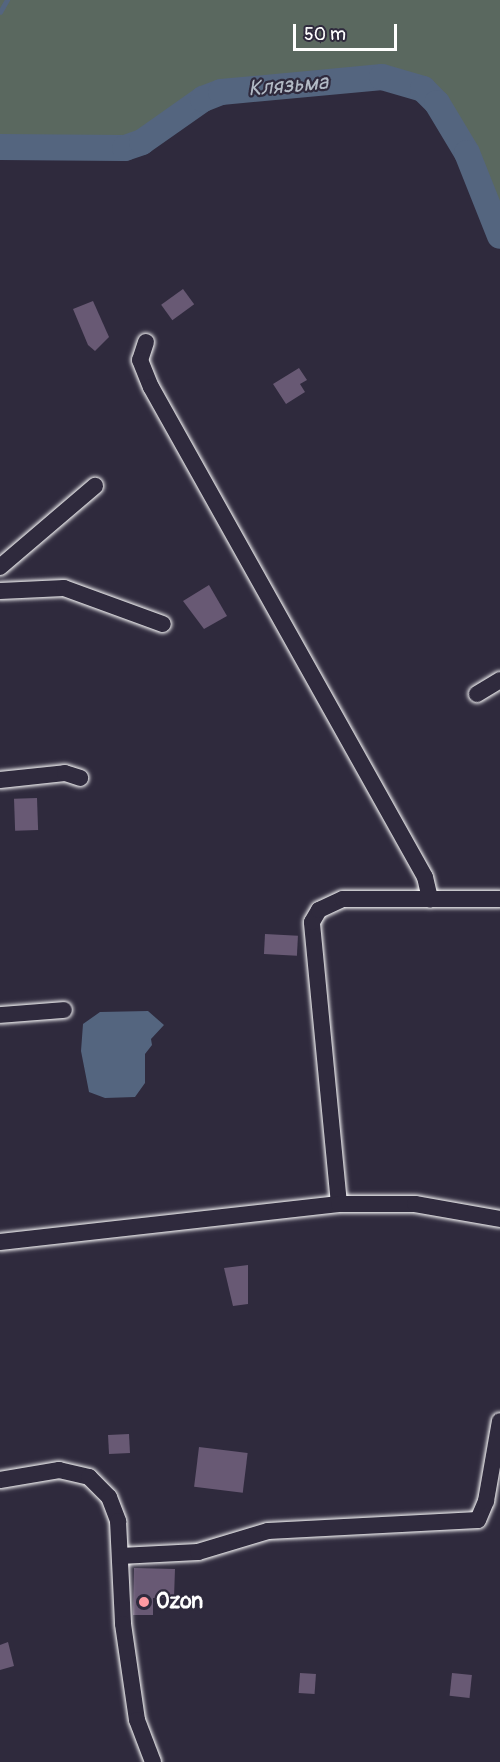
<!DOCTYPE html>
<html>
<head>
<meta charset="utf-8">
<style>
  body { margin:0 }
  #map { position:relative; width:500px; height:1762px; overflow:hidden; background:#2f2a3d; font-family:Pangolin,sans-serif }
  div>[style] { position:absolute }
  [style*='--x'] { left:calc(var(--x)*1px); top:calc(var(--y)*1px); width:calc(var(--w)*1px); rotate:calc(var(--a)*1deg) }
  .green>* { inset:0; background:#5a685f }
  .water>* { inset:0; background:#54657f }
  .stream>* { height:4.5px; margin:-2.25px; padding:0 2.25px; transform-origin:2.25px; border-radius:2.25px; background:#54657f }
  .river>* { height:26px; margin:-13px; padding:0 13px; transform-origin:13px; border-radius:13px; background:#54657f }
  .building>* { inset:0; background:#685974; transform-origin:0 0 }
  .roads { filter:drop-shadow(0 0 2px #fff) drop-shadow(0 0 2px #fff) }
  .minor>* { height:16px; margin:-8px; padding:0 8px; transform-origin:8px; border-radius:8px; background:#2f2a3d }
  .dots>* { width:16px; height:16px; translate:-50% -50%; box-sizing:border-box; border:3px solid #2f2a3d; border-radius:50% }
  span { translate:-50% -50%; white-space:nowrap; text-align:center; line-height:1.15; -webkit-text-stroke:4.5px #2f2a3d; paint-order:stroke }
  .poi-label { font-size:21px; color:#fff; font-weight:700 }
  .left { translate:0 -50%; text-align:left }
  .water-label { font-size:22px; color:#b2bac5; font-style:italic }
  .scale { position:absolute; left:293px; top:24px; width:104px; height:27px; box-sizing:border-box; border:3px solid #fff; border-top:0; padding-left:8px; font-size:18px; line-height:21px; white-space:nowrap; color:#fff; -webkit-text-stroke:4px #2f2a3d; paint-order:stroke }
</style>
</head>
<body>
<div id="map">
  <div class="green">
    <div style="clip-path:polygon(0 0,500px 0,500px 215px,466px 135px,427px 84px,342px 77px,217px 85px,173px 106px,122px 143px,0 139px)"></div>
  </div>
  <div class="water">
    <div style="clip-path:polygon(148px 1011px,164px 1025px,151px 1039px,152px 1045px,145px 1054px,145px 1083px,135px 1097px,105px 1098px,89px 1092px,81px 1051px,83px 1024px,100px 1012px)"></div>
  </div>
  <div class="stream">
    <div style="--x:0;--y:12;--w:14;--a:-60"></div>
  </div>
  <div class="river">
    <div style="--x:0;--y:147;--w:125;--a:0.5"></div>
    <div style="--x:125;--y:148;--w:18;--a:-19"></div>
    <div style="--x:142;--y:142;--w:75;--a:-35.2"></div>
    <div style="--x:203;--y:99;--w:19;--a:-21"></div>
    <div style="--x:221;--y:92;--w:162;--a:-5.3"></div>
    <div style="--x:382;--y:77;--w:43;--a:16.3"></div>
    <div style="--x:423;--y:89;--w:20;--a:45"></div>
    <div style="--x:437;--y:103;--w:58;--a:59"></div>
    <div style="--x:467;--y:153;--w:89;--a:68.3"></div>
  </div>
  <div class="building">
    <div style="left:183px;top:289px;width:19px;height:27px;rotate:54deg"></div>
    <div style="clip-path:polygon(93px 301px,109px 337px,95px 351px,88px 345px,73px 309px)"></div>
    <div style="clip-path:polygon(299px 368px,307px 380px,300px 384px,305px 392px,286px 404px,273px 384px)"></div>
    <div style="clip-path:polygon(209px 585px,227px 616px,204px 629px,183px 601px)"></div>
    <div style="left:37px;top:798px;width:32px;height:23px;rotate:88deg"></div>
    <div style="left:265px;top:934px;width:33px;height:20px;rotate:3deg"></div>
    <div style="clip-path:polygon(248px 1265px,248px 1304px,233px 1306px,224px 1268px)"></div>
    <div style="left:129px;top:1434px;width:19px;height:21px;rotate:87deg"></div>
    <div style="left:199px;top:1447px;width:49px;height:40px;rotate:7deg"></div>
    <div style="clip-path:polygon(134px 1568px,175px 1569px,174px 1598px,153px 1598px,153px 1615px,133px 1615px)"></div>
    <div style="clip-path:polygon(8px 1642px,14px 1666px,0 1670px,0 1645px)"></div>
    <div style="left:300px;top:1673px;width:16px;height:20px;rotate:4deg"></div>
    <div style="left:452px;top:1673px;width:20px;height:23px;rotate:6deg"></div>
  </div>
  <div class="roads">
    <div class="minor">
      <div style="--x:146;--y:342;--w:19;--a:108"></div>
      <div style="--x:140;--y:360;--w:29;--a:68"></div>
      <div style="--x:151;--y:387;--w:561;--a:60.79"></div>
      <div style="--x:425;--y:877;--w:23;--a:77"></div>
      <div style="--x:0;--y:567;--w:125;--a:-40.5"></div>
      <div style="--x:0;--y:591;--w:64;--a:-2.7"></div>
      <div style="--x:64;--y:588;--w:105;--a:20"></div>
      <div style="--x:477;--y:694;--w:27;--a:-31"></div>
      <div style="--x:0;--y:780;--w:65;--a:-6.1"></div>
      <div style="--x:65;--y:773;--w:16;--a:18"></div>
      <div style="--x:0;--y:1015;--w:64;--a:-4.5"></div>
      <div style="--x:339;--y:1204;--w:283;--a:-95.5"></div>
      <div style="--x:312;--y:922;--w:14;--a:-60"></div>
      <div style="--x:319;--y:910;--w:26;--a:-25"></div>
      <div style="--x:343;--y:899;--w:157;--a:0"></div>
      <div style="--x:0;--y:1242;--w:341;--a:-6.4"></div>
      <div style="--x:339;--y:1204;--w:76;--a:0"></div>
      <div style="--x:415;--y:1204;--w:86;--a:10"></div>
      <div style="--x:0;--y:1480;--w:60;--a:-9.6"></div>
      <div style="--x:59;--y:1470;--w:31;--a:13"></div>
      <div style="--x:89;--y:1477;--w:28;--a:45"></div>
      <div style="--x:109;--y:1497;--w:26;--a:69"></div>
      <div style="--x:118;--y:1521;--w:103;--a:87.2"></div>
      <div style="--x:123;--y:1624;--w:97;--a:81.7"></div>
      <div style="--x:137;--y:1720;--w:45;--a:69.1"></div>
      <div style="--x:120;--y:1556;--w:78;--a:-2.9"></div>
      <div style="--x:198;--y:1552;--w:73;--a:-16.7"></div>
      <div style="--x:268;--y:1531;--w:210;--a:-3"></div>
      <div style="--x:478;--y:1520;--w:21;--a:-67"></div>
      <div style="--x:486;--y:1501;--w:81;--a:-80.1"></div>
    </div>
  </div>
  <div class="dots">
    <div style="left:144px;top:1602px;background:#ff9aa2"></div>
  </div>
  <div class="poi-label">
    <span class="left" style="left:156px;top:1602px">Ozon</span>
  </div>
  <div class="water-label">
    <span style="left:288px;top:86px;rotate:-5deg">Клязьма</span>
  </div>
  <div class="scale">50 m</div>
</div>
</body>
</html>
